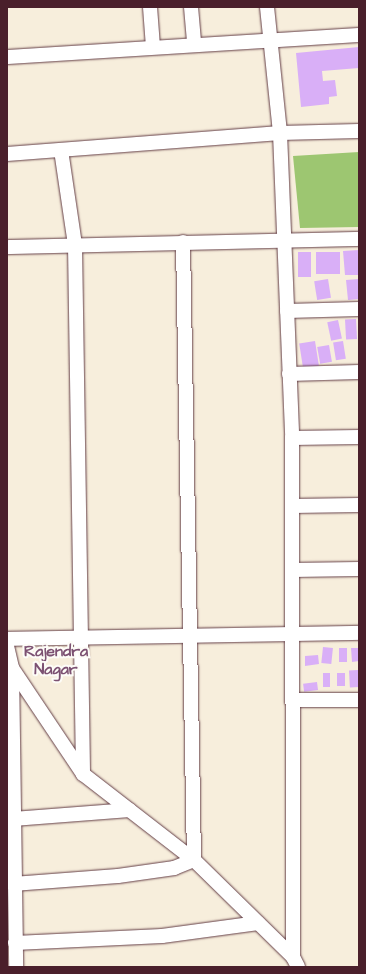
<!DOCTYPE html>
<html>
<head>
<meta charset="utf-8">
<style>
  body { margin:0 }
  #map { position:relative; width:366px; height:974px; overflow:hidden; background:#f7eedc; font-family:"Architects Daughter",sans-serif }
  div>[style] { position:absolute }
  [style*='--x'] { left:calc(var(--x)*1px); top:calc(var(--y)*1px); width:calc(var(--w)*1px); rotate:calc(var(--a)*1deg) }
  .green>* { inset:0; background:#9dc671 }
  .building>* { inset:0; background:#d9aff7; transform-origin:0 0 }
  .roads { filter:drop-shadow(0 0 1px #643e46) drop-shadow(0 0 1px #643e46) }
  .minor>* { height:14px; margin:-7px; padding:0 7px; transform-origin:7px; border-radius:7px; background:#fff }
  span { translate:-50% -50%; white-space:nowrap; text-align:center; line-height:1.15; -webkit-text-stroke:4px #fdfcf7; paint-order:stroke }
  .district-label { font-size:16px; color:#7c5172; font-weight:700 }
  .frame { position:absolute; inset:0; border:8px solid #4a1f2b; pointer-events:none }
</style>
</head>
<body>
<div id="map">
  <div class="green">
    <div style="clip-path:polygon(359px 152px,359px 227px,300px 228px,293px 156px)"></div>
  </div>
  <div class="building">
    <div style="clip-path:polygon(359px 47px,359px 68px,322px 71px,323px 81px,335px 80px,337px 96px,329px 97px,329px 104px,301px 107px,296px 53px)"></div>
    <div style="clip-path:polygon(359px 250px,359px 275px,345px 275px,343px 251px)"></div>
    <div style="left:298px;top:252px;width:13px;height:25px"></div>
    <div style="left:316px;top:252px;width:24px;height:22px"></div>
    <div style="left:328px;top:279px;width:19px;height:14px;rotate:81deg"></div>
    <div style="clip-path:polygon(359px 279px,359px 299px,348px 300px,346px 280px)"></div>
    <div style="left:356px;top:319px;width:20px;height:11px;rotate:87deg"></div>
    <div style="left:338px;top:320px;width:19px;height:11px;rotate:78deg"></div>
    <div style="left:315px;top:341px;width:25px;height:16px;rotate:81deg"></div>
    <div style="left:343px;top:341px;width:18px;height:10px;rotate:81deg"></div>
    <div style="left:329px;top:345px;width:17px;height:12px;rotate:80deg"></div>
    <div style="left:323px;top:647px;width:10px;height:16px;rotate:6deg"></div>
    <div style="left:339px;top:648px;width:8px;height:14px"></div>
    <div style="clip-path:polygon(351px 648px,359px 648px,359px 661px,352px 662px)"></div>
    <div style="clip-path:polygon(318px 655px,319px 664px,305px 666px,305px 656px)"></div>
    <div style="left:358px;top:670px;width:17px;height:9px;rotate:87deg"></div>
    <div style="left:323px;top:673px;width:7px;height:14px"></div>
    <div style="left:337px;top:673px;width:8px;height:13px"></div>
    <div style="left:317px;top:682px;width:8px;height:14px;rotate:83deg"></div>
  </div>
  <div class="roads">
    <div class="minor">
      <div style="--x:150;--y:7;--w:40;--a:85.7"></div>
      <div style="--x:191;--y:7;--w:37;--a:85"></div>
      <div style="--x:267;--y:7;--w:127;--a:84.1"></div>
      <div style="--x:280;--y:133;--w:305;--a:87.7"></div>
      <div style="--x:292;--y:438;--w:519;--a:89.89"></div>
      <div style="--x:7;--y:57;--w:353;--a:-3.6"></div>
      <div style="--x:61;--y:150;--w:96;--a:81.6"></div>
      <div style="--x:75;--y:245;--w:529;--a:89.13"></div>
      <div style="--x:7;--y:154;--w:274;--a:-4.4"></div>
      <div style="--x:280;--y:133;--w:79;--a:-1.5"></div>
      <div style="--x:7;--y:247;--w:352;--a:-1.3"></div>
      <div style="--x:287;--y:311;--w:72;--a:-1.6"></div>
      <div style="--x:289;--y:374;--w:70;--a:-1.6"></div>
      <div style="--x:292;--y:438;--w:67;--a:-0.9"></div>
      <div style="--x:292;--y:506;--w:67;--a:-0.9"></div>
      <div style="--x:292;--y:570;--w:67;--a:-0.9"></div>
      <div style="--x:7;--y:639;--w:352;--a:-1"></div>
      <div style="--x:7;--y:646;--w:23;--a:77"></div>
      <div style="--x:12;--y:668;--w:299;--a:89.2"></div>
      <div style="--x:12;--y:668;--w:128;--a:56.2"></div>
      <div style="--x:83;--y:774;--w:140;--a:37.8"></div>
      <div style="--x:194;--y:860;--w:139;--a:44.4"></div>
      <div style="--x:293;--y:957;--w:11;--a:63"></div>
      <div style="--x:292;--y:700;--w:67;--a:0"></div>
      <div style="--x:13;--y:819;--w:117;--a:-4.4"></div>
      <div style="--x:13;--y:884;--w:105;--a:-4.4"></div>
      <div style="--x:118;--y:876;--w:57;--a:-8.1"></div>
      <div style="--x:174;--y:868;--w:22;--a:-22"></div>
      <div style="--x:194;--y:860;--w:618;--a:-91.02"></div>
      <div style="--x:15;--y:943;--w:147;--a:-2.7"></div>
      <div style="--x:162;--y:936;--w:97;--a:-7.7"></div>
    </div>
  </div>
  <div class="district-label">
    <span style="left:56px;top:660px">Rajendra<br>Nagar</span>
  </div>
  <div class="frame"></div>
</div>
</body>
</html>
